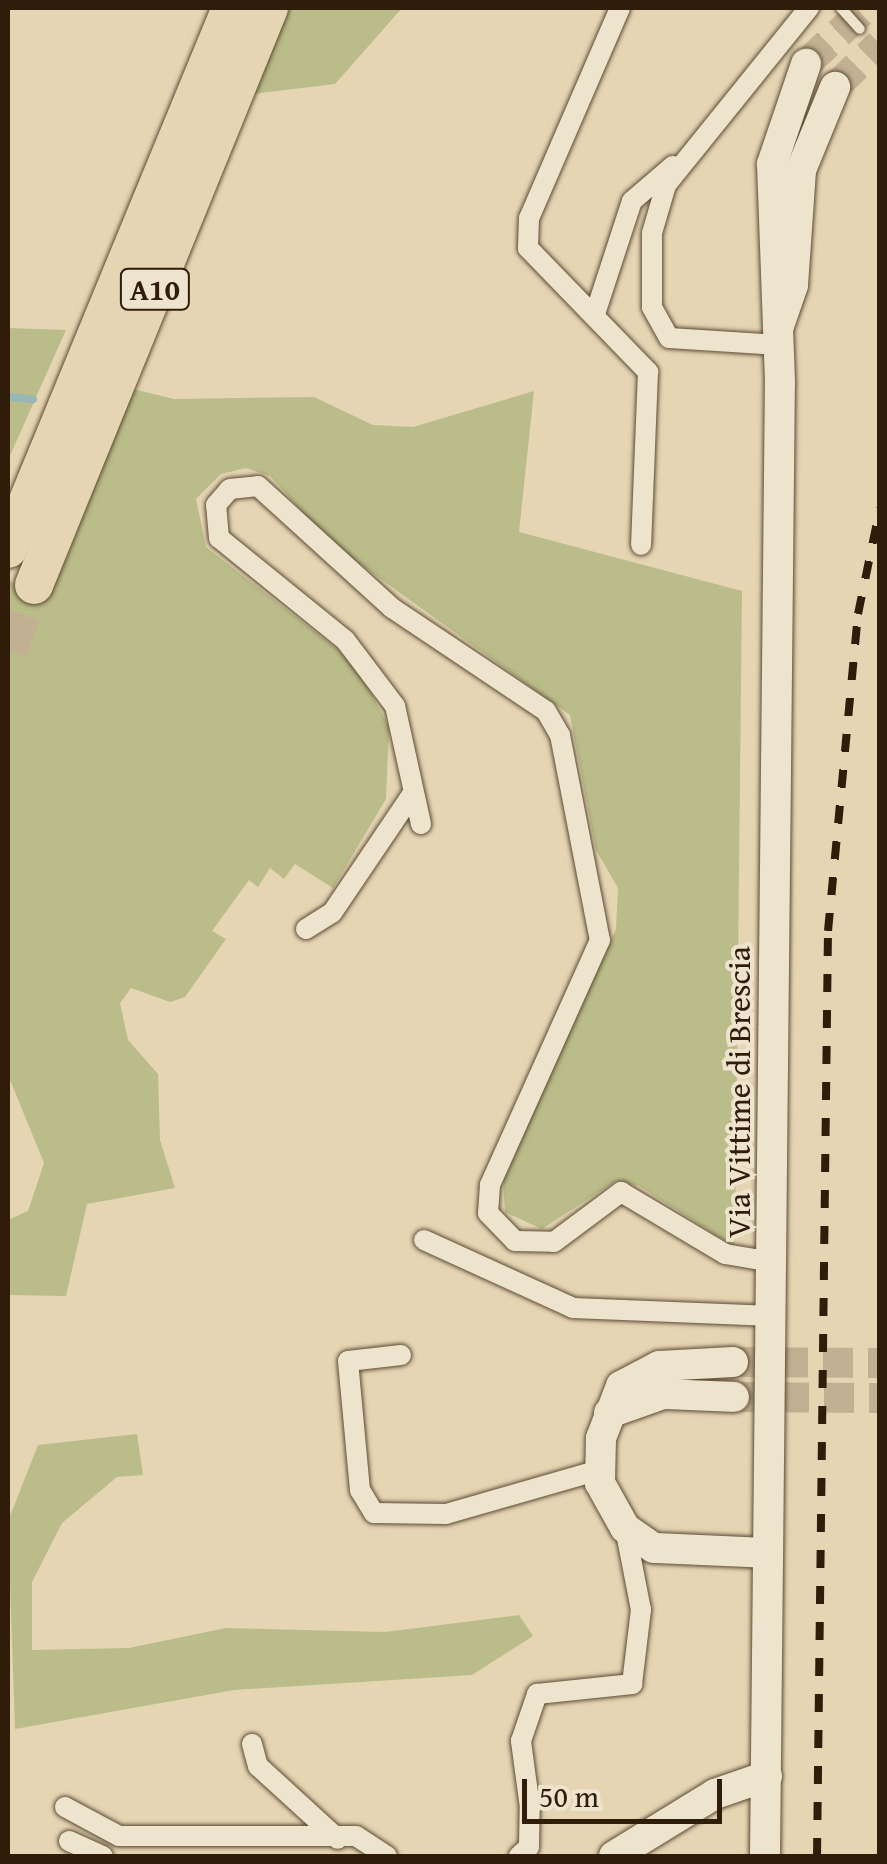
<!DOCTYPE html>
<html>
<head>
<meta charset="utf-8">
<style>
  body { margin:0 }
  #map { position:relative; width:887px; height:1864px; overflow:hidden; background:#e5d5b3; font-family:"Gentium Book Plus",serif }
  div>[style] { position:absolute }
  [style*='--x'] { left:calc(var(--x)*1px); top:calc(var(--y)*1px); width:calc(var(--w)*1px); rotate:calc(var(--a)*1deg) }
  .green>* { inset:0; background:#babc89 }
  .stream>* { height:8px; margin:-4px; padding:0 4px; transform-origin:4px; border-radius:4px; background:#98b7b4 }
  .secondary-tunnel>* { height:30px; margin-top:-15px; transform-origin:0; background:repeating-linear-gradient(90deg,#c1b091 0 30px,transparent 0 45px) }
  .highway-tunnel>* { height:38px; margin-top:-19px; transform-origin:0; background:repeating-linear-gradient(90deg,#c1b091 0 38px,transparent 0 57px) }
  .roads { filter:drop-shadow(0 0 2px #5c4b34) drop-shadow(0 0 2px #5c4b34) }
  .lane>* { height:10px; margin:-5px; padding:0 5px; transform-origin:5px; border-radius:5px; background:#eee4ce }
  .street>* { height:20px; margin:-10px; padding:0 10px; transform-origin:10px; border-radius:10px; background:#eee4ce }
  .secondary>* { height:30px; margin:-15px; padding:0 15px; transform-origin:15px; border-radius:15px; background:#eee4ce }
  .highway>* { height:38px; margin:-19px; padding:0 19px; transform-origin:19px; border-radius:19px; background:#e5d5b3 }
  .rail>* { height:8px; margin-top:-4px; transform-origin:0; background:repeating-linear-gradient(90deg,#2f1d09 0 18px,transparent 0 36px) }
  span { translate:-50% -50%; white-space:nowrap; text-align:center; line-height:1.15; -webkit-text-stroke:8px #eee4ce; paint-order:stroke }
  .shield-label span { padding:2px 8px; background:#eee4ce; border:2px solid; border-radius:8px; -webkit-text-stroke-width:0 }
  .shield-label { font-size:30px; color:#2f1d09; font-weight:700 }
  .street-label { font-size:32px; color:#2f1d09 }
  .frame { position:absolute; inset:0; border:10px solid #2f1d09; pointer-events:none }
  .scale { position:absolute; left:522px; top:1779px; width:200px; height:45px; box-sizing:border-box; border:5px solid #2f1d09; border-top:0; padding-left:12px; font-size:30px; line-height:35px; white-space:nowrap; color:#2f1d09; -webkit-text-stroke:8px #eee4ce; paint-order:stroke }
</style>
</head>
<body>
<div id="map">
  <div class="green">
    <div style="clip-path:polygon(287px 8px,402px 8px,335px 84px,251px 94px)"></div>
    <div style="clip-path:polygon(8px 328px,66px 330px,8px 460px)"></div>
    <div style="clip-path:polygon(133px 389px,174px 399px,314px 397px,373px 425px,413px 427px,534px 391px,519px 532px,742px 591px,735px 1247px,639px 1186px,616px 1181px,542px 1229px,505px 1212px,503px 1180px,616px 929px,618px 888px,596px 850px,570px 715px,332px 544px,270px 476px,246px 468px,221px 474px,196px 499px,206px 547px,355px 663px,389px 727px,386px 799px,333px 888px,295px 864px,284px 879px,270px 868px,258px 887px,249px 880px,212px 931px,226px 939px,185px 997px,170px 1002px,131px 988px,120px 1003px,128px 1040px,158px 1074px,160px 1140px,175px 1188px,87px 1204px,66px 1296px,8px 1295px,8px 1220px,28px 1211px,44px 1163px,8px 1075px,8px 580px,46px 597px)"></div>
    <div style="clip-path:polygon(137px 1434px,143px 1475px,117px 1477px,62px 1523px,32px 1582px,32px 1650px,129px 1648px,226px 1628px,385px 1632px,519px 1615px,533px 1636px,472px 1675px,234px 1690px,15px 1729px,8px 1521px,38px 1445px)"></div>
  </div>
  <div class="stream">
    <div style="--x:8;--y:397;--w:25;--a:5"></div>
  </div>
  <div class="secondary-tunnel">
    <div style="--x:806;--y:64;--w:82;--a:-43"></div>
    <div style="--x:835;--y:87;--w:62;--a:-43.7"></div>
    <div style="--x:733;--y:1362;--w:147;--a:0.4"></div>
    <div style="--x:734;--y:1397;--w:146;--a:0.4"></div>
  </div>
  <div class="highway-tunnel">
    <div style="--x:8;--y:650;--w:70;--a:-68.2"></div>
  </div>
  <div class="roads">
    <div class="lane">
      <div style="--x:841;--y:8;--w:28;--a:48"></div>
    </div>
    <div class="street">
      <div style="--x:620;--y:8;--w:229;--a:113.4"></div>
      <div style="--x:529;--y:218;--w:30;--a:92"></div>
      <div style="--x:528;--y:248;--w:173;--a:45.9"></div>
      <div style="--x:648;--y:372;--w:173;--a:92.3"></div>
      <div style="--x:595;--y:314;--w:119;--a:-71.9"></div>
      <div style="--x:632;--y:201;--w:54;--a:-40.5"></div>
      <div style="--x:779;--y:345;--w:110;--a:-176.4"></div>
      <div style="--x:669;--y:338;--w:35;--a:-119"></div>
      <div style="--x:652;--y:307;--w:74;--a:-90"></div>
      <div style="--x:652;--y:233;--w:50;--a:-73.7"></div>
      <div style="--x:666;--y:185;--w:228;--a:-51.1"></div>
      <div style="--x:421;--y:824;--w:121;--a:-102.4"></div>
      <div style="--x:395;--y:706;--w:83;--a:-127.1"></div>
      <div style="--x:345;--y:640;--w:162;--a:-141"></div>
      <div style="--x:219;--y:538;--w:33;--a:-95"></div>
      <div style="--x:216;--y:505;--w:21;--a:-49"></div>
      <div style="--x:230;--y:489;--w:28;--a:-6"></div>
      <div style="--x:258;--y:486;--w:181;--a:42.3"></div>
      <div style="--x:392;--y:608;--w:185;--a:33.8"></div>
      <div style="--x:546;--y:711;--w:28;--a:60"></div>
      <div style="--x:560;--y:735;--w:209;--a:79"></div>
      <div style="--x:600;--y:940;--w:269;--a:114.2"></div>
      <div style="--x:490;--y:1185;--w:28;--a:94"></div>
      <div style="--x:488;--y:1213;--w:39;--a:46"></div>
      <div style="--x:515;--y:1241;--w:39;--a:1"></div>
      <div style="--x:554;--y:1242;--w:84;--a:-36.7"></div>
      <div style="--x:621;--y:1192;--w:121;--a:30.8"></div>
      <div style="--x:725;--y:1254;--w:49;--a:9.5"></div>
      <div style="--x:306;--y:929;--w:31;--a:-32"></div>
      <div style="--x:332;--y:913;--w:145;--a:-56"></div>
      <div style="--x:424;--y:1240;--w:164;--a:24.5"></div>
      <div style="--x:573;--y:1308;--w:200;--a:2.3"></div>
      <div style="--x:401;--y:1355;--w:53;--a:173.5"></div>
      <div style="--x:348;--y:1361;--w:130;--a:84.7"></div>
      <div style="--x:360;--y:1490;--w:27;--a:59"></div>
      <div style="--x:374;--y:1513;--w:72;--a:0.8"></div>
      <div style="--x:446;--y:1514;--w:159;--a:-16"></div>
      <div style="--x:252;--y:1744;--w:23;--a:75"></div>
      <div style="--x:258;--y:1766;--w:108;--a:42.4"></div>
      <div style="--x:65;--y:1807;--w:61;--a:28.2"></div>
      <div style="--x:119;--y:1836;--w:237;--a:0"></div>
      <div style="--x:356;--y:1836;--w:37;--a:33"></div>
      <div style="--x:69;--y:1841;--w:37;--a:24"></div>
      <div style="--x:519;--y:1856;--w:13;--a:-42"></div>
      <div style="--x:529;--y:1847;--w:39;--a:-89"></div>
      <div style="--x:530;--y:1808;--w:68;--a:-97.7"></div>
      <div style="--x:521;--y:1741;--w:50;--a:-71.2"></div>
      <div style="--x:537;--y:1694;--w:96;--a:-6"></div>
      <div style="--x:632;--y:1684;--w:75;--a:-83.1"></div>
      <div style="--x:641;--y:1610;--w:84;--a:-101"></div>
    </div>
    <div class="secondary">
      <div style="--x:779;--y:326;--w:43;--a:-71.1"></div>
      <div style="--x:793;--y:285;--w:115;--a:-86"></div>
      <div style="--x:801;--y:170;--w:90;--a:-67.7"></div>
      <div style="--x:733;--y:1362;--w:74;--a:176.9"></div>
      <div style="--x:659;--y:1366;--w:43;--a:152.2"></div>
      <div style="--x:621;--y:1386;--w:56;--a:111"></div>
      <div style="--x:601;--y:1438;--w:45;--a:91.3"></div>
      <div style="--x:600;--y:1483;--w:51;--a:60.9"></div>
      <div style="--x:625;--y:1528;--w:35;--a:35"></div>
      <div style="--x:654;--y:1548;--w:114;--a:2.5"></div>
      <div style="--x:609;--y:1413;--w:57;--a:-19.4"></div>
      <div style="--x:663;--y:1394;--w:71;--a:2.4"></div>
      <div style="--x:614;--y:1856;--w:119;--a:-31.5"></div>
      <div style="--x:715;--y:1794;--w:55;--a:-19.1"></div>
      <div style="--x:765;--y:1856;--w:1474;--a:-89.42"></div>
      <div style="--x:780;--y:382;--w:218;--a:-92.1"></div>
      <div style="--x:772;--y:164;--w:106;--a:-71.2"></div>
    </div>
    <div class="highway">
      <div style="--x:8;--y:549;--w:585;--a:-67.6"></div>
      <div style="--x:34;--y:585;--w:623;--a:-67.84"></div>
    </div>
  </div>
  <div class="rail">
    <div style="--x:817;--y:1856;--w:925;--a:-89.32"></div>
    <div style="--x:828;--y:931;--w:318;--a:-84.6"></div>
    <div style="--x:858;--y:614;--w:108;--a:-78.3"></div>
  </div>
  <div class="shield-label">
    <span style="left:155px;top:289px">A10</span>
  </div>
  <div class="street-label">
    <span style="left:739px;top:1092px;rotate:-90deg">Via Vittime di Brescia</span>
  </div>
  <div class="frame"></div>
  <div class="scale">50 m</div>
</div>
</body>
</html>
